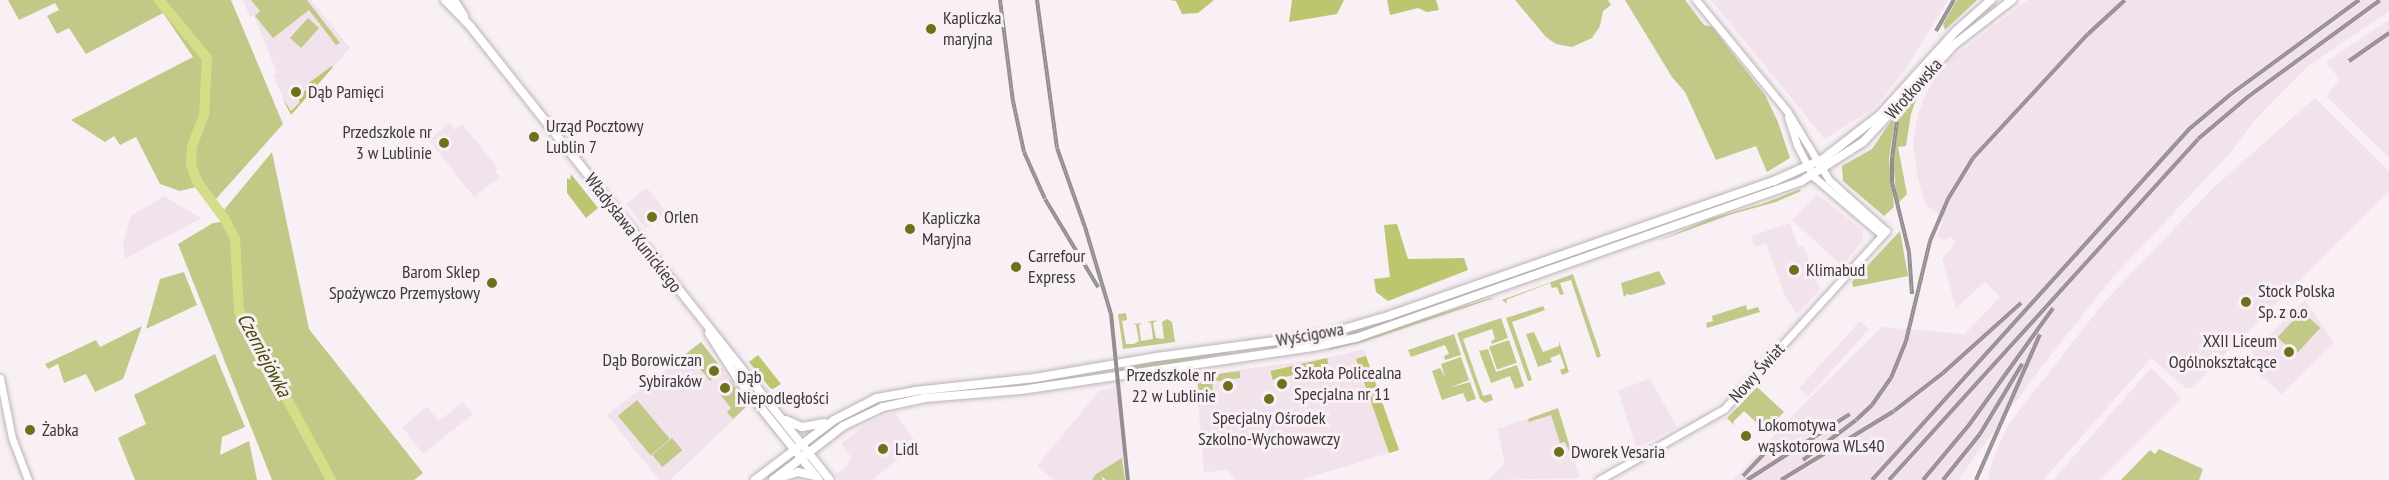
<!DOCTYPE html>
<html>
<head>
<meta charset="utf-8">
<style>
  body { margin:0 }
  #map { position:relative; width:2389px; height:480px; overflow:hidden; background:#f8f0f5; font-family:"PT Sans Narrow",sans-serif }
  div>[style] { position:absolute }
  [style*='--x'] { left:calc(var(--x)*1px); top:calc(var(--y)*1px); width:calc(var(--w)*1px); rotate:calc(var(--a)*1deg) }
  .built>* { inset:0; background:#f2e2ec; transform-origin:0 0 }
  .green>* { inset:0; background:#c2c986; transform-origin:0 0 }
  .forest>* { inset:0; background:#bdc56f; transform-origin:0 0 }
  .river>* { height:10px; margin:-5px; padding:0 5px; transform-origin:5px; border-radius:5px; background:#d5de87 }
  .roads { filter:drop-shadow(0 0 2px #bbb3b8) drop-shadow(0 0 2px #bbb3b8) }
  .minor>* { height:7px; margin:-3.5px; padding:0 3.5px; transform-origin:3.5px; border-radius:3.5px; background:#fff }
  .major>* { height:8px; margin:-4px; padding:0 4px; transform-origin:4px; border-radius:4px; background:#fff }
  .rail>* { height:4px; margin-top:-2px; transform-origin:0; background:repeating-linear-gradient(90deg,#f8f0f5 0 4.5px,#948e91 0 9px); box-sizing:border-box; border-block:2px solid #948e91 }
  .dots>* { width:16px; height:16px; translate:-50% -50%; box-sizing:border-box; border:3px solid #f8f0f5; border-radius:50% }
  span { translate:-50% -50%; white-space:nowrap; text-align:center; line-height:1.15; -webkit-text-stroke:6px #f8f0f5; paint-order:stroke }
  .poi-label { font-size:18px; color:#3c383a }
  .left { translate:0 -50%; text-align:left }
  .right { translate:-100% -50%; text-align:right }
  .street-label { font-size:18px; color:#3c383a }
  .water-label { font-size:20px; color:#454905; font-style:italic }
</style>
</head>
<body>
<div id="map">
  <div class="built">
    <div style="clip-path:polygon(243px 0,311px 0,350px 48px,291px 115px,273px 75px,277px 73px,254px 15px,250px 17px)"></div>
    <div style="clip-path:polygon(1711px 0,1948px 0,1905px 70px,1874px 108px,1826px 138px,1824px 138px)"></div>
    <div style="clip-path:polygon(2028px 0,2389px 0,2389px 11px,2307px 67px,2253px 122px,2232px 151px,2111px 279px,2039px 370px,1958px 480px,1733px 480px,1789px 419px,1882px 327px,1965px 334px,2000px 297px,1985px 282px,1956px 308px,1942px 259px,1956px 242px,1950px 236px,1945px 241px,1937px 236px,1944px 218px,1925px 204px,1917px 175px,1913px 141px,1918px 115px,1926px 93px,1939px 73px,1951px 59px)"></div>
    <div style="clip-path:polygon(2389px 20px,2389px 158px,2326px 96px,2340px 80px,2326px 62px)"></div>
    <div style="clip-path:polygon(2315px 98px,2389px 171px,2389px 191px,2191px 388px,2186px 388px,2151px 358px,2043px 480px,1988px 480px,1993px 459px,2008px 425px,2105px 301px,2214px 187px)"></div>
    <div style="clip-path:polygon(449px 123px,455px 130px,462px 124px,498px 168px,495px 171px,500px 177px,474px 197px,429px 140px)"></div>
    <div style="left:647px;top:188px;width:31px;height:26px;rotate:52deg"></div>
    <div style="clip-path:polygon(1817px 194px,1862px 230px,1863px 240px,1842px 266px,1792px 220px)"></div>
    <div style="clip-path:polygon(164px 196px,201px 218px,125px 259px,123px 244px,131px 216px)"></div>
    <div style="clip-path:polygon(1790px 223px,1798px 247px,1803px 245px,1820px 289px,1797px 314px,1786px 298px,1766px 243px,1755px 247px,1751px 236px)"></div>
    <div style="clip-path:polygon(2305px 300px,2334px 343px,2282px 394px,2243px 361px)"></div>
    <div style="left:1860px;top:321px;width:12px;height:91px;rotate:42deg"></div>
    <div style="clip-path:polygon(701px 342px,749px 405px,670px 480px,659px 480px,607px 415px)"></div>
    <div style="clip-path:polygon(1364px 349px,1399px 450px,1300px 480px,1235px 480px,1227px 469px,1204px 473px,1196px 376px,1327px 358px)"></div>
    <div style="clip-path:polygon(2151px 368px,2181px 398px,2099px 480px,2053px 480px)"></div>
    <div style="clip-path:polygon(1650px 379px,1677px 427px,1636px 448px,1618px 390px)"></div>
    <div style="clip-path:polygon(1117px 386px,1124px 458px,1096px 474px,1092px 480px,1054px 480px,1037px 466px,1099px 391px)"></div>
    <div style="clip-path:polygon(463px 402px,473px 414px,423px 454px,402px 427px,427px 407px,439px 421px)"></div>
    <div style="clip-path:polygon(1558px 408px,1580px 478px,1488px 480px,1505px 463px,1497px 429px)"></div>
    <div style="clip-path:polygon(894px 412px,917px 444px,872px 480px,839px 480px,835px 475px,848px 465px,851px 457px,841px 444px,866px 424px)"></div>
  </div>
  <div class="green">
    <div style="clip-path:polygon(8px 0,231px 0,283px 124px,215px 200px,224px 210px,272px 152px,309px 329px,423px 473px,414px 480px,272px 480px,178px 244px,213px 223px,221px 222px,196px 187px,180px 191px,160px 184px,136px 137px,120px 145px,114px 136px,105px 142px,71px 120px,193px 57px,163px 13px,86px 54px,69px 28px,57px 34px,47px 16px,59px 10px,55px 3px,19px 20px)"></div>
    <div style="clip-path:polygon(251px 0,307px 0,340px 43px,336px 45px,309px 10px,273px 38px,255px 16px,260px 11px)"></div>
    <div style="clip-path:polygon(1515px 0,1608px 0,1611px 5px,1603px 11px,1600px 26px,1592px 38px,1572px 47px,1556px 44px,1546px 37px)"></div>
    <div style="clip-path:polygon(1625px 0,1685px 0,1704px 25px,1712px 27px,1765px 95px,1778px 122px,1790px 158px,1767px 172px,1756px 146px,1716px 160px,1685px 92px,1672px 77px)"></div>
    <div style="clip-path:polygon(1957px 0,1977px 0,1945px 30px,1943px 24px)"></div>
    <div style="left:308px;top:18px;width:15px;height:27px;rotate:42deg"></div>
    <div style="clip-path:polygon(1920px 89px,1911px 114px,1906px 146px,1898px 147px,1907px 194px,1897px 204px,1893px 158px,1899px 123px,1895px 122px,1889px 158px,1894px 207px,1884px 216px,1843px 181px,1842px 166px,1872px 149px,1891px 121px,1913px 97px,1911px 103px)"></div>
    <div style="clip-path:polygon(1800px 189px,1801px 191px,1776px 202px,1732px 214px,1658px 241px,1709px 219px,1762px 204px)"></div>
    <div style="clip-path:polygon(1900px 231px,1908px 276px,1853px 287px,1852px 282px)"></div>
    <div style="clip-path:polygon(1659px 271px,1666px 284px,1631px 295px,1627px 294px,1624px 297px,1621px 283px)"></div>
    <div style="clip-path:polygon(184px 272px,197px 305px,146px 329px,160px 279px)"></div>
    <div style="clip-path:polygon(1573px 274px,1601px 356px,1597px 358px,1571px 280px,1560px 283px,1564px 294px,1560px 295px,1557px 287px,1552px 288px,1550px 283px,1506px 300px,1507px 304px,1502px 300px)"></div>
    <div style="clip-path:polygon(1486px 287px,1440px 306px,1360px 334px,1311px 345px,1257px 349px,1357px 330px)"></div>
    <div style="clip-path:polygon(1491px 298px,1494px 298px,1363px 342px,1329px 350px,1330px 347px)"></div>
    <div style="clip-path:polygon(1746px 305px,1747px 310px,1758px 307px,1760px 312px,1707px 328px,1706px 323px,1713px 321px,1712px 316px)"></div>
    <div style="clip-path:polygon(1543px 306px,1545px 310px,1512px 322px,1532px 380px,1528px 381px,1506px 318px)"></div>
    <div style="left:2302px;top:311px;width:25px;height:36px;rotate:43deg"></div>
    <div style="clip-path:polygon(1126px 313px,1127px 320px,1122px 321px,1126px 344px,1134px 344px,1139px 341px,1136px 325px,1133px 324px,1142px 323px,1139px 325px,1141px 341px,1153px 339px,1151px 323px,1147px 322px,1157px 320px,1153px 323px,1156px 338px,1164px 339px,1162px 322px,1167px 319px,1172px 322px,1175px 342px,1123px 349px,1118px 314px)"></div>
    <div style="clip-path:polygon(1501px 318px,1508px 338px,1492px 344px,1491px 341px,1495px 339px,1492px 329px,1463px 339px,1483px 396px,1491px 394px,1493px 400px,1485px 403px,1480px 399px,1457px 333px)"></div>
    <div style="clip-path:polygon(142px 326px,123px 379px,95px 392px,86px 374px,64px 383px,58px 364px,48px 369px,45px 364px,96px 340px,100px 347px)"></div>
    <div style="clip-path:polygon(1534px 332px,1543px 352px,1559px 346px,1559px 341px,1569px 372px,1562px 375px,1560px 370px,1565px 368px,1560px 354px,1550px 358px,1552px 362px,1538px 367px,1526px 334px)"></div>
    <div style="clip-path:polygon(1454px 334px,1461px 355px,1445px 360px,1444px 356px,1449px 354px,1445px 345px,1411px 357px,1408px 350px)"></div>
    <div style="left:1509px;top:340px;width:24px;height:21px;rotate:71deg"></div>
    <div style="clip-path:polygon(701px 342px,723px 370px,710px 381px,696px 364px,691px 368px,683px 356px)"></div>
    <div style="clip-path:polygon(1488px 349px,1496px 372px,1517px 365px,1524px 386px,1515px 389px,1510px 376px,1491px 383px,1479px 351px)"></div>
    <div style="clip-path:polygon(1229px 351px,1229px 353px,1178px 363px,1120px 371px,1120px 366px)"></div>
    <div style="clip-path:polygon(215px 354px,245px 427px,222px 437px,220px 455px,249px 441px,257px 480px,135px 480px,118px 438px,146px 424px,134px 395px)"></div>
    <div style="clip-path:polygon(1461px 357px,1469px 380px,1449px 388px,1470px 382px,1476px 399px,1467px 402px,1463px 393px,1442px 400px,1432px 371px,1440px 368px,1445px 377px,1441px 364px)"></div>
    <div style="clip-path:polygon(1240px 371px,1240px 378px,1212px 382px,1213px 392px,1199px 394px,1197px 377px)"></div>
    <div style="clip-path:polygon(730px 380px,748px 405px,733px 419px,727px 412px,731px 408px,717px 391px)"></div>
    <div style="clip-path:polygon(1757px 387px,1784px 412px,1765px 431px,1744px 411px,1733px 422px,1735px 426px,1727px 418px)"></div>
    <div style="left:637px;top:400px;width:51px;height:25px;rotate:50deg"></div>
    <div style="clip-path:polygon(1558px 408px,1573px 457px,1572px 458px,1565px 442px,1560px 443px,1551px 415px,1529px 422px,1528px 419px)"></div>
    <div style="left:672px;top:438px;width:16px;height:26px;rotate:50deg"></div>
    <div style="clip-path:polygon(2159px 449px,2203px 469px,2199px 480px,2121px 480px,2150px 450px,2155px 454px)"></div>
    <div style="clip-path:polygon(1122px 458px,1125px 480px,1106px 480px,1101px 476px,1103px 480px,1092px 480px,1096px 474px)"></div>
  </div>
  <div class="forest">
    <div style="clip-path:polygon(1170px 0,1214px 0,1198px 13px,1182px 14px,1176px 1px)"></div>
    <div style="clip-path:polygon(1292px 0,1344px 0,1337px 14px,1289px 22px)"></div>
    <div style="clip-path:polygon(1387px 0,1436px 0,1439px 10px,1427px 12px,1418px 8px,1390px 15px)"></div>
    <div style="clip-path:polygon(332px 66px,333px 67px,291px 115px,282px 97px,291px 111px,300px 102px,293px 92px,302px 87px,304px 91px,308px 90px,306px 85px)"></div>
    <div style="clip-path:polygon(571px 174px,598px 208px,586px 218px,567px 193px,567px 178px,570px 180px)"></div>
    <div style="clip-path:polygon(1397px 224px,1408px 259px,1464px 258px,1468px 270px,1388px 301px,1376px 292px,1374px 279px,1390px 277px,1384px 225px)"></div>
    <div style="clip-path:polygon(758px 355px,781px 384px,773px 389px,770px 388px,749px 362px)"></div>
    <div style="clip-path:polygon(1366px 356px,1394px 436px,1399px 450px,1389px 453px,1356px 359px)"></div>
    <div style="left:1327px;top:358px;width:9px;height:58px;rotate:77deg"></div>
  </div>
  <div class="river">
    <div style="--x:159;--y:0;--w:75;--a:50.4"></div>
    <div style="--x:207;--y:58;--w:57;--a:93"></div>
    <div style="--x:204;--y:115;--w:33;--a:111"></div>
    <div style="--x:192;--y:146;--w:19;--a:93"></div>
    <div style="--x:191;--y:165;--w:19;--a:69"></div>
    <div style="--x:198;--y:183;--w:44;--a:53.4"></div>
    <div style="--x:224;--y:218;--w:24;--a:62"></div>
    <div style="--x:235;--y:239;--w:72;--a:86.8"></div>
    <div style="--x:239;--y:311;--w:192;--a:61.4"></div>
  </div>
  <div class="roads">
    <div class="minor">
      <div style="--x:1788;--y:117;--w:29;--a:72"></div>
      <div style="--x:1797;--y:145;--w:35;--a:63"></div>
      <div style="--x:1813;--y:176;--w:91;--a:40.5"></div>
      <div style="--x:0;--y:378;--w:61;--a:78.7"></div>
      <div style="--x:12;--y:438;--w:45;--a:69.1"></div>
      <div style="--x:1599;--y:480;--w:144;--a:-29.6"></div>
      <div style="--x:1724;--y:409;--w:241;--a:-47.7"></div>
      <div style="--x:1886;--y:231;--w:76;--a:-138.2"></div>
      <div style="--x:1829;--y:180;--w:81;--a:-121.3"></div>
      <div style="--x:1787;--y:111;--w:144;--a:-129.3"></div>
    </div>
    <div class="major">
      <div style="--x:445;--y:0;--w:36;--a:46"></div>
      <div style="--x:470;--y:26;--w:579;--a:51.59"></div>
      <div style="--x:454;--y:0;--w:19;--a:58"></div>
      <div style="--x:709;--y:333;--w:54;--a:57.8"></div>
      <div style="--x:738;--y:379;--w:129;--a:51.3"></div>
      <div style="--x:786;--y:420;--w:17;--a:24"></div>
      <div style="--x:802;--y:427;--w:23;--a:-10"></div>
      <div style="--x:782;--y:477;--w:17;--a:-17"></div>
      <div style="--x:798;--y:472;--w:18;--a:13"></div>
      <div style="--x:755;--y:480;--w:99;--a:-37.2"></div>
      <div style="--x:834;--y:420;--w:48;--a:-27.1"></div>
      <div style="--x:877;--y:398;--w:39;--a:-10"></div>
      <div style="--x:915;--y:391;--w:121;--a:-6.2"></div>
      <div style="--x:1035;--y:378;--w:124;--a:-9.8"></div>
      <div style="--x:1157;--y:357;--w:172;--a:-7.7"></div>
      <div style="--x:1327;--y:334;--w:67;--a:-16.5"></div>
      <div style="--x:1391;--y:315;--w:406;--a:-19.3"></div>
      <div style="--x:1774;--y:181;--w:54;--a:-24.2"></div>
      <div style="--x:1823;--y:159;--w:72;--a:-37.7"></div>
      <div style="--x:1880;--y:115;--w:113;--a:-47.9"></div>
      <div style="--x:1956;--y:31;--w:47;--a:-41.5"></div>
      <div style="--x:773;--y:480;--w:88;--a:-37.6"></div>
      <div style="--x:843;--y:426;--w:44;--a:-25.4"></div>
      <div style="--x:883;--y:407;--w:43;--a:-12.1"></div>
      <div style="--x:925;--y:398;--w:96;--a:-4.8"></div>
      <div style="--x:1021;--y:390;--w:300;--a:-8.4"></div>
      <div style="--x:1318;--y:346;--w:39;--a:-12"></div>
      <div style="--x:1356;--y:338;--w:471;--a:-19.4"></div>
      <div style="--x:1800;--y:182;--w:75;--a:-32.4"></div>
      <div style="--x:1863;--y:142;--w:134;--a:-46.8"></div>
      <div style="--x:1955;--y:44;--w:72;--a:-37.7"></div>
    </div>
  </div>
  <div class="rail">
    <div style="--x:1000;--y:0;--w:102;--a:82.7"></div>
    <div style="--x:1013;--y:101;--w:52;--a:77.8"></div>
    <div style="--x:1024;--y:152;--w:51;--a:65.9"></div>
    <div style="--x:1045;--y:199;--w:103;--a:58.9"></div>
    <div style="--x:1037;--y:0;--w:149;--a:82.3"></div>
    <div style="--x:1057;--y:148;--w:84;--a:70.5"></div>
    <div style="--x:1085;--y:227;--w:91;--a:73.4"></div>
    <div style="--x:1111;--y:314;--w:167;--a:84.2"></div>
    <div style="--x:1936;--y:31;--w:36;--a:-60"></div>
    <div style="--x:2349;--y:61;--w:49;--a:-35"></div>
    <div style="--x:1897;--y:122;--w:35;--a:98"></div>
    <div style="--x:1892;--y:157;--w:25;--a:90"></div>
    <div style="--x:1892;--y:182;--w:72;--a:76.3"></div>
    <div style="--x:1909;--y:252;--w:42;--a:85.9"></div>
    <div style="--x:1741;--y:431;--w:13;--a:45"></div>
    <div style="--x:1803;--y:460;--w:66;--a:-37"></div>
    <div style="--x:1856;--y:420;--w:22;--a:-43"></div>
    <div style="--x:1872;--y:405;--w:33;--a:-55"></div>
    <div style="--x:1891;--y:378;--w:40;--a:-68"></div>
    <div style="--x:1906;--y:341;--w:103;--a:-76.5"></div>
    <div style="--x:1930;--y:241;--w:46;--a:-66.8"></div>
    <div style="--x:1948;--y:199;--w:48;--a:-58.6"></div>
    <div style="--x:1973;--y:158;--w:169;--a:-47.2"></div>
    <div style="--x:2088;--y:34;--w:50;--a:-42.6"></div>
    <div style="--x:1743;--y:476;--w:47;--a:-46.7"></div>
    <div style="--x:1747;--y:480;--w:122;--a:-32.7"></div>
    <div style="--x:1781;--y:480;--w:132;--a:-31.4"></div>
    <div style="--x:1894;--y:411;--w:62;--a:-37.8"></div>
    <div style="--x:1943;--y:373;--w:105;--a:-41.9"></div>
    <div style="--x:1872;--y:480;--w:472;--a:-47.9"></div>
    <div style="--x:2188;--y:130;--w:56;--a:-39.9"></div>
    <div style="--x:2231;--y:94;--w:159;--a:-36.3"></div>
    <div style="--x:1889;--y:480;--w:460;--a:-47.8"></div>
    <div style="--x:2198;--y:139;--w:67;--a:-40.1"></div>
    <div style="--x:2249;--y:96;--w:162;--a:-36.2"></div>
    <div style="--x:1923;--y:480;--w:72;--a:-50.1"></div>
    <div style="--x:1969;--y:425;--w:144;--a:-54.3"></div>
    <div style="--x:1943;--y:480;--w:59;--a:-51.2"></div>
    <div style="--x:1980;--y:434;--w:82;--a:-59"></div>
    <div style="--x:1976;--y:480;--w:159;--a:-66.3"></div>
  </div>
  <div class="dots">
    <div style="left:931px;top:29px;background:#6d721a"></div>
    <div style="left:296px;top:92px;background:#6d721a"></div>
    <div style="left:534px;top:137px;background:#6d721a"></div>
    <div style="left:444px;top:143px;background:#6d721a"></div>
    <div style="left:652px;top:217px;background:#6d721a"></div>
    <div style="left:910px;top:229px;background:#6d721a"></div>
    <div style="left:1016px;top:267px;background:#6d721a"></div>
    <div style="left:1794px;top:270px;background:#6d721a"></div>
    <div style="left:492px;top:283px;background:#6d721a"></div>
    <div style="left:2246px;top:302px;background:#6d721a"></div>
    <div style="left:2289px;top:352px;background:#6d721a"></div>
    <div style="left:714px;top:371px;background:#6d721a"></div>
    <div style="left:1282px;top:384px;background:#6d721a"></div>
    <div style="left:1228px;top:386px;background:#6d721a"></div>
    <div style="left:725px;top:388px;background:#6d721a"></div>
    <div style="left:1269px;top:399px;background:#6d721a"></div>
    <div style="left:30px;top:430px;background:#6d721a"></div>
    <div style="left:1746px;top:436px;background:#6d721a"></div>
    <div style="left:883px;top:449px;background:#6d721a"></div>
    <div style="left:1559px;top:452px;background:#6d721a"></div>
  </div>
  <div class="poi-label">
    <span class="left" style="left:943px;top:29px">Kapliczka<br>maryjna</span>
    <span class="left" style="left:308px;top:92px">Dąb Pamięci</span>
    <span class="left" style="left:546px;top:137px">Urząd Pocztowy<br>Lublin 7</span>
    <span class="right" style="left:432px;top:143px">Przedszkole nr<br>3 w Lublinie</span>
    <span class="left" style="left:664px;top:217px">Orlen</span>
    <span class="left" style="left:922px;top:229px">Kapliczka<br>Maryjna</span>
    <span class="left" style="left:1028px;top:267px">Carrefour<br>Express</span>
    <span class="left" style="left:1806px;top:270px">Klimabud</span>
    <span class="right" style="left:480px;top:283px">Barom Sklep<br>Spożywczo Przemysłowy</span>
    <span class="left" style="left:2258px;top:302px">Stock Polska<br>Sp. z o.o</span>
    <span class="right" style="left:2277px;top:352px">XXII Liceum<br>Ogólnokształcące</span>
    <span class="right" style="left:702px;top:371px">Dąb Borowiczan<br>Sybiraków</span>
    <span class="left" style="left:1294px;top:384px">Szkoła Policealna<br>Specjalna nr 11</span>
    <span class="right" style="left:1216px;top:386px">Przedszkole nr<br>22 w Lublinie</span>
    <span class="left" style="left:737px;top:388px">Dąb<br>Niepodległości</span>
    <span style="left:1269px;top:429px">Specjalny Ośrodek<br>Szkolno-Wychowawczy</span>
    <span class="left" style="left:1758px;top:436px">Lokomotywa<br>wąskotorowa WLs40</span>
    <span class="left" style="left:42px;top:430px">Żabka</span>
    <span class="left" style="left:895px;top:449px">Lidl</span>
    <span class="left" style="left:1571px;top:452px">Dworek Vesaria</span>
  </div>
  <div class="street-label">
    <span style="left:1914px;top:89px;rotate:-48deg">Wrotkowska</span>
    <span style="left:633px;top:233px;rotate:52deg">Władysława Kunickiego</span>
    <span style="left:1310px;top:335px;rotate:-10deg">Wyścigowa</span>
    <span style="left:1757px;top:373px;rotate:-48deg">Nowy Świat</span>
  </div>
  <div class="water-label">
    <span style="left:264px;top:355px;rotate:62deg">Czerniejówka</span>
  </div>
</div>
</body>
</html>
